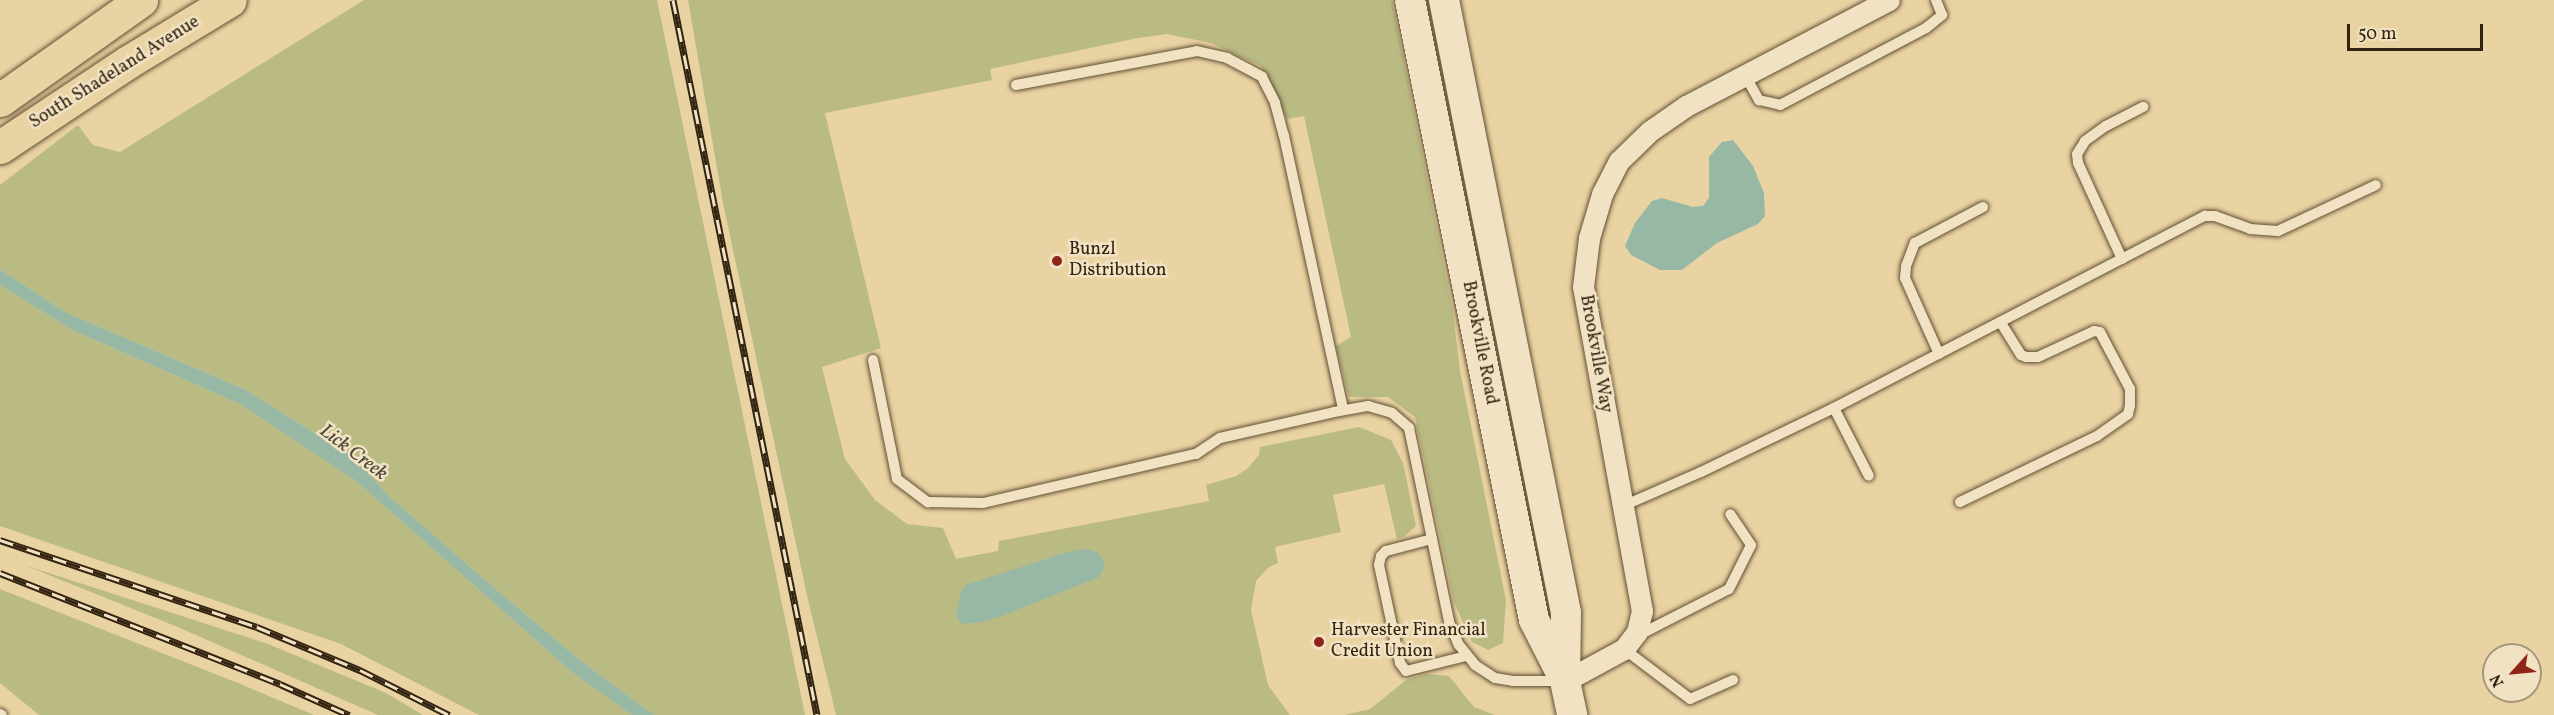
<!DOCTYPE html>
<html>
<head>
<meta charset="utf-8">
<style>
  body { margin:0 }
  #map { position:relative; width:2554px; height:715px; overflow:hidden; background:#ead3a2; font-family:Vollkorn,serif }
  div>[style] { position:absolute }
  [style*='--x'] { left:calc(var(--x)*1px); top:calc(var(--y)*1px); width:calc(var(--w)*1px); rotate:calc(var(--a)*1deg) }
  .green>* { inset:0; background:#babb83 }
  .water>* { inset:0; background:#98b8a6 }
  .roads { filter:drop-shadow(0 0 2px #615036) drop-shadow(0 0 2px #615036) }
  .service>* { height:10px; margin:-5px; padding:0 5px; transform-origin:5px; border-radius:5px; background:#f1e2c3 }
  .minor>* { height:21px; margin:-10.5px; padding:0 10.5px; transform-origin:10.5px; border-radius:10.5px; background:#f1e2c3 }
  .secondary>* { height:30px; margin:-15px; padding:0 15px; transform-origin:15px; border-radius:15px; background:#f1e2c3 }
  .motorway>* { height:33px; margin:-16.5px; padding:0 16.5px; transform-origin:16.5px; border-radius:16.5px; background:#ead3a2 }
  .rail>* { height:7px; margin-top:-3.5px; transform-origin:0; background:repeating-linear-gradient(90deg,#f1e2c3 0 14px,#332412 0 28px); box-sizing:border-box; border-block:2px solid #332412 }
  .dots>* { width:16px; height:16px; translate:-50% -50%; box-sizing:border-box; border:3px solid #f1e2c3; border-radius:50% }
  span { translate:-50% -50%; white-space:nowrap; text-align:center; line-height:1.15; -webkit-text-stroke:5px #f1e2c3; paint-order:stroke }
  .street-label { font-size:18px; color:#332412 }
  .poi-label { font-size:18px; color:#332412 }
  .left { translate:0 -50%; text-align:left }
  .water-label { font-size:20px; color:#4c4937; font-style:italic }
  .north { position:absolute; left:2482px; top:643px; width:60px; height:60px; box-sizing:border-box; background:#f1e2c3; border:2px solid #a5967c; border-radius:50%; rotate:243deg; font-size:16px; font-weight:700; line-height:24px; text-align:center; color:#332412 }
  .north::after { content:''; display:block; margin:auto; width:21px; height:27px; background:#8f2418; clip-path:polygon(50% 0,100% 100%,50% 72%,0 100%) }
  .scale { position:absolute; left:2347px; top:24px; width:136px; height:27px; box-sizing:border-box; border:3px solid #332412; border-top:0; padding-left:8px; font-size:18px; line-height:21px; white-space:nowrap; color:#332412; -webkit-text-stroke:4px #f1e2c3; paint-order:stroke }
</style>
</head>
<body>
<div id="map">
  <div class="green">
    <div style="clip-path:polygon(364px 0,657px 0,805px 715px,654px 715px,580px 660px,491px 585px,390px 497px,353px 457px,244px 389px,65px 312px,0 269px,0 185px,78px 125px,93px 145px,120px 152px)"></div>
    <div style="clip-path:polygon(688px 0,1392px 0,1453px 312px,1460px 371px,1506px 600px,1503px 643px,1488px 650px,1472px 642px,1454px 602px,1415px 417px,1388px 397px,1349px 397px,1336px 346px,1351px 337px,1304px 116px,1287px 119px,1261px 66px,1211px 43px,1167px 34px,1138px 38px,990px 69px,992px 80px,825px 113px,881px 348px,822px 367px,845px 459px,875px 500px,907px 524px,943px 528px,956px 559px,998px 551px,999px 541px,1209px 501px,1206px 485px,1236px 476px,1247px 469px,1259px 455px,1260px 447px,1359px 427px,1391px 440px,1403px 463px,1416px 526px,1405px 536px,1397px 539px,1384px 484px,1333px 495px,1341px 532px,1275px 547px,1278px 563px,1269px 567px,1256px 581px,1251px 610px,1268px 685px,1290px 715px,836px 715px,808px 600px,723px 203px)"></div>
    <div style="clip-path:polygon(0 285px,72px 330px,240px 404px,356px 481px,573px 673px,632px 715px,479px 715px,341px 644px,0 526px)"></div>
    <div style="clip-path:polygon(24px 565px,268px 644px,386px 693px,423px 715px,378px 715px,180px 628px)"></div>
    <div style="clip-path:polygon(0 589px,238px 683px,314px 715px,39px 715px,0 683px)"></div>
    <div style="clip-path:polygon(1427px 674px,1449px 676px,1474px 707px,1495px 715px,1344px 715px,1370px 709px,1406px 680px)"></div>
  </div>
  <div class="water">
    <div style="clip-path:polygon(1733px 140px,1753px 166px,1764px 193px,1765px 216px,1758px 224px,1717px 243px,1682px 270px,1660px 270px,1631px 255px,1625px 246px,1635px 223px,1652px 201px,1662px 198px,1693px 207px,1703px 206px,1709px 198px,1709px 157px,1722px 142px)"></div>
    <div style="clip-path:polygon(0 269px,65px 312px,244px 389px,353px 457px,390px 497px,491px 585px,580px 660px,654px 715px,632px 715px,573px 673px,356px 481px,240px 404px,72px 330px,0 285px)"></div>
    <div style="clip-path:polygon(1087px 549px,1099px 553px,1105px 566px,1099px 577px,1002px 616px,982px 622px,962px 624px,956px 615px,961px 592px,966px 585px,1070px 551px)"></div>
  </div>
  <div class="roads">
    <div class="service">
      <div style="--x:1745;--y:75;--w:29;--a:61"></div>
      <div style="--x:1759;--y:100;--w:22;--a:13"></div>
      <div style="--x:1780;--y:105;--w:165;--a:-27.8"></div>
      <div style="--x:1926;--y:28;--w:21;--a:-39"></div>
      <div style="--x:1942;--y:15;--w:16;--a:-112"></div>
      <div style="--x:1016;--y:85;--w:184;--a:-10.6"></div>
      <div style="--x:1197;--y:51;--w:31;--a:13"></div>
      <div style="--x:1227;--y:58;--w:40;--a:28"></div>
      <div style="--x:1262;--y:77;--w:29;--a:63"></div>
      <div style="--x:1275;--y:103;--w:34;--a:75"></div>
      <div style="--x:1284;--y:136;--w:280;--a:77.8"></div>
      <div style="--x:2122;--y:259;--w:106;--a:-114.6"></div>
      <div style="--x:2078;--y:163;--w:9;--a:-96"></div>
      <div style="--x:2077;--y:154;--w:15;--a:-58"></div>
      <div style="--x:2085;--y:141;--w:26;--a:-36"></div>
      <div style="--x:2106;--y:126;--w:42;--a:-27.2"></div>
      <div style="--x:1939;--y:354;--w:83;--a:-114.1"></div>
      <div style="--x:1905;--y:278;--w:12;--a:-85"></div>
      <div style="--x:1906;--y:266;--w:25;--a:-69"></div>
      <div style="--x:1915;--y:243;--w:77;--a:-27.9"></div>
      <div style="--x:873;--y:360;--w:121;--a:78.6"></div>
      <div style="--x:897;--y:479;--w:39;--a:37"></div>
      <div style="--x:928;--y:502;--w:55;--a:1"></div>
      <div style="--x:983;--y:503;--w:219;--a:-13"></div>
      <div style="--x:1196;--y:454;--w:29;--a:-34"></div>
      <div style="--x:1220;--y:438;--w:117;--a:-12.8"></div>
      <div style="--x:1334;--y:412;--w:35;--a:-10"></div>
      <div style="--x:1368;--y:406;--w:25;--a:16"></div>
      <div style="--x:1392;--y:413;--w:23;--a:41"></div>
      <div style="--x:1409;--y:428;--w:198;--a:78.3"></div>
      <div style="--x:1449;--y:622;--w:25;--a:67"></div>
      <div style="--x:1459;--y:645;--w:26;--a:51"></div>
      <div style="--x:1475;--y:665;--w:24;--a:33"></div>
      <div style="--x:1495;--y:678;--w:18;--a:9"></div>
      <div style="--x:1513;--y:681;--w:48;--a:0"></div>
      <div style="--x:1834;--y:408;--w:418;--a:-27.4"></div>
      <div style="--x:2205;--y:216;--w:10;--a:0"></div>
      <div style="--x:2215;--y:216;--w:37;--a:20"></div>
      <div style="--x:2250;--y:229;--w:28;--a:4"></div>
      <div style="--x:2278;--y:231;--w:108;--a:-25.1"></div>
      <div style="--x:1960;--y:502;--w:152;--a:-25.7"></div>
      <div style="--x:2097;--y:436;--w:38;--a:-35"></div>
      <div style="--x:2128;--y:414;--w:9;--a:-77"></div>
      <div style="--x:2130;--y:405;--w:16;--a:-90"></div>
      <div style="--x:2130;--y:389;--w:64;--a:-117.8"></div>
      <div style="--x:2100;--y:332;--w:6;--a:-171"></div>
      <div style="--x:2094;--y:331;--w:62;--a:155.1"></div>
      <div style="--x:2038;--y:357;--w:12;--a:180"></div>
      <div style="--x:2026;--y:357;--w:5;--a:-158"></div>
      <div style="--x:2021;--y:355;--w:39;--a:-122"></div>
      <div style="--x:1623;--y:506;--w:85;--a:-23.6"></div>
      <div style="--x:1701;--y:472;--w:148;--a:-25.7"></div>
      <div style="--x:1834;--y:408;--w:76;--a:62.8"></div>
      <div style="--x:1432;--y:539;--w:48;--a:165.4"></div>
      <div style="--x:1386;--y:551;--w:7;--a:135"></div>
      <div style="--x:1381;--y:556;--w:9;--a:103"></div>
      <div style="--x:1379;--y:565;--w:100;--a:77.9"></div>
      <div style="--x:1400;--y:663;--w:10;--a:53"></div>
      <div style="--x:1406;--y:671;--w:62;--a:-14"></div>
      <div style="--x:1637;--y:636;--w:103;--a:-27.1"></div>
      <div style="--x:1729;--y:589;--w:49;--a:-63.4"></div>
      <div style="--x:1751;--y:545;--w:37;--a:-124"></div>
      <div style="--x:1624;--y:649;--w:83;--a:37.1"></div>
      <div style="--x:1690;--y:699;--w:47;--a:-23.8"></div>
      <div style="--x:0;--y:714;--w:2;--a:27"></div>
    </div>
    <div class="minor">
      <div style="--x:1565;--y:681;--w:67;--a:-28.5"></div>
      <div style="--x:1624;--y:649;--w:21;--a:-53"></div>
      <div style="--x:1637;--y:632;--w:22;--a:-77"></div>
      <div style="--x:1642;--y:611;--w:329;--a:-100.3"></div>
      <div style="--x:1583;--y:287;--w:49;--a:-83"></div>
      <div style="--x:1589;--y:238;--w:46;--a:-73.5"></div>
      <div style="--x:1602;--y:194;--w:37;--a:-63"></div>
      <div style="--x:1619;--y:161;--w:43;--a:-44.1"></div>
      <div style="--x:1650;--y:131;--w:44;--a:-34.8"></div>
      <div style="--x:1686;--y:106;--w:229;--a:-27.6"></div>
    </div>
    <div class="secondary">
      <div style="--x:1410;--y:0;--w:632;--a:78.69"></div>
      <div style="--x:1534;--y:620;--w:64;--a:63"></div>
      <div style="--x:1444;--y:0;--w:625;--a:78.74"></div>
      <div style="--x:1566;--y:613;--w:68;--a:90.8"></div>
      <div style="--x:1565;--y:681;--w:35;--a:78"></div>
    </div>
    <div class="motorway">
      <div style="--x:0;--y:100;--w:173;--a:-35.3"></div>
      <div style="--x:0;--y:147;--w:154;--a:-33.6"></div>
      <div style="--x:128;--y:62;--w:119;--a:-31.3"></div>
    </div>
  </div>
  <div class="rail">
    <div style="--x:673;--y:0;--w:729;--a:78.61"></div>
    <div style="--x:0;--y:540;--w:271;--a:18.7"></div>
    <div style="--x:257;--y:627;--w:112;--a:22.7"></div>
    <div style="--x:360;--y:670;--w:100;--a:26.8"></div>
    <div style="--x:0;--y:573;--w:301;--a:21.6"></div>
    <div style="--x:280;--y:684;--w:76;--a:24.2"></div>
  </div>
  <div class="dots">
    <div style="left:1057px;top:261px;background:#8f2418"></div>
    <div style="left:1319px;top:642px;background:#8f2418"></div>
  </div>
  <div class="street-label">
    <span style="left:115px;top:73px;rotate:-32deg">South Shadeland Avenue</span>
    <span style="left:1479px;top:343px;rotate:79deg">Brookville Road</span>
    <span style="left:1595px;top:354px;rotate:80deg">Brookville Way</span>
  </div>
  <div class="poi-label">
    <span class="left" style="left:1069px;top:261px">Bunzl<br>Distribution</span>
    <span class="left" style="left:1331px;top:642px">Harvester Financial<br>Credit Union</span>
  </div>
  <div class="water-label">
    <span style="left:353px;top:453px;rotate:37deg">Lick Creek</span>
  </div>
  <div class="north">N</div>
  <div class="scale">50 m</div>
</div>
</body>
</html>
